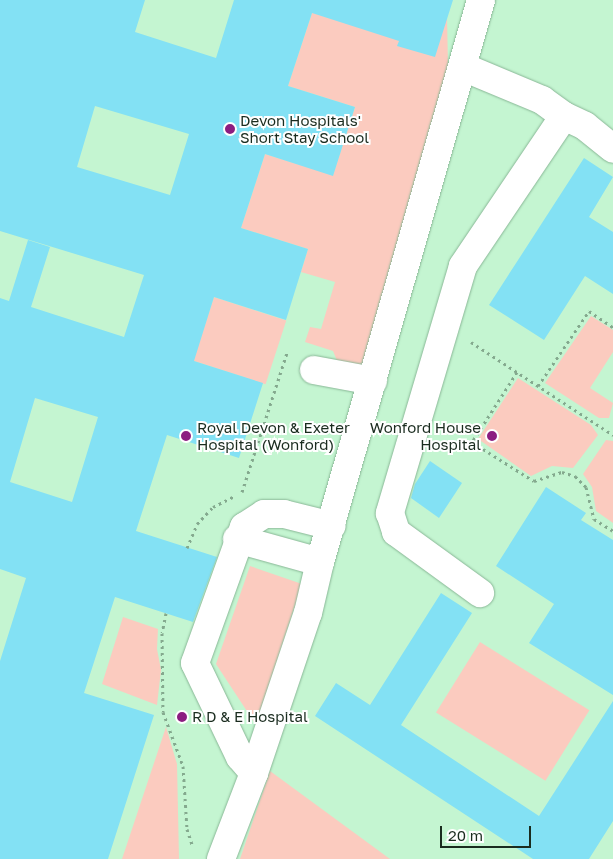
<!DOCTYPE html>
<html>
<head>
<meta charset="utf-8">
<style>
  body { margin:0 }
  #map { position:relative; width:613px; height:859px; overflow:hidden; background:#c4f5d1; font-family:"Golos Text",sans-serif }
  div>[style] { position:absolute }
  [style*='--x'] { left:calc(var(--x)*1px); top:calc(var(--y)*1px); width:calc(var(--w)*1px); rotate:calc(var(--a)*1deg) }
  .green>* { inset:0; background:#fbcbbf; transform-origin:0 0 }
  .building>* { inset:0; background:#83e1f4 }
  .path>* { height:3px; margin-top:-1.5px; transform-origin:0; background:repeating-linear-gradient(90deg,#84a98e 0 2.5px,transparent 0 6.5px) }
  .roads { filter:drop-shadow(0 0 1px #89b796) drop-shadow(0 0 1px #89b796) }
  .minor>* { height:28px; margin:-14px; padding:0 14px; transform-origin:14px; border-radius:14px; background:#fff }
  .dots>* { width:14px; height:14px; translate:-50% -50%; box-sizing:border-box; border:2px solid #fff; border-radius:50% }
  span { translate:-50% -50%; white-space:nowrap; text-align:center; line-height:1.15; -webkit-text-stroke:4px #fff; paint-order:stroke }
  .poi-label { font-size:15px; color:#1a2c1f }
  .left { translate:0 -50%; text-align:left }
  .right { translate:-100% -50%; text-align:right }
  .scale { position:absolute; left:440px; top:826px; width:91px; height:22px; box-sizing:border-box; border:2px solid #1a2c1f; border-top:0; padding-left:6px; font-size:15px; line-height:18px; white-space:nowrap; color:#1a2c1f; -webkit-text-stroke:4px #fff; paint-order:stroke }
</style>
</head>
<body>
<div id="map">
  <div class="green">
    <div style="clip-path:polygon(312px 13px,447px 16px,448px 66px,361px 369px,338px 363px,333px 351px,305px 342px,310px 327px,321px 329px,335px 282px,301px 272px,308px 249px,241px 228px,265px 154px,333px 175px,355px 107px,288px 86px)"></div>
    <div style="left:214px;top:297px;width:76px;height:67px;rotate:18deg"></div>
    <div style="clip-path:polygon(591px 316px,613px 330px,613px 352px,590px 388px,613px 403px,609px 418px,599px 418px,545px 383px)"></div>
    <div style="clip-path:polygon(518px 378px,591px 425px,598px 435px,573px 468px,552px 466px,531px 476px,478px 439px)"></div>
    <div style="clip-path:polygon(606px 440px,613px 441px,613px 523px,596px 511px,592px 487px,583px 474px)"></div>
    <div style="clip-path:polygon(250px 566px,302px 584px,256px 725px,216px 664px)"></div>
    <div style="clip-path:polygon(123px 617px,158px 629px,157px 649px,161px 670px,157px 705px,102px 684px)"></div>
    <div style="left:480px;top:642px;width:129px;height:83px;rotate:32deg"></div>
    <div style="clip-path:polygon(166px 727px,177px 764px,179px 859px,122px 859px)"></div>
    <div style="clip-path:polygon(270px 771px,390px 859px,240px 859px)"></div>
  </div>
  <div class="building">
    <div style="clip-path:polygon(evenodd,0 0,145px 0,135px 32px,216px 58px,234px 0,453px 0,435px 57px,397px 46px,399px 41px,312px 13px,288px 86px,355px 107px,333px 176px,265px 154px,241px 228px,308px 249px,286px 320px,214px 297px,194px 361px,263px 383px,239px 458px,167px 435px,136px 531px,217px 557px,193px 622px,115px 597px,84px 693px,154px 715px,108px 859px,0 859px,0 661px,26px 578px,0 569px,0 298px,9px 301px,28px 240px,50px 247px,31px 307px,124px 337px,144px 275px,0 231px,0 0,95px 106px,189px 134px,170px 195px,77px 167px,95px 106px,0 0,35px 398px,98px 417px,72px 502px,10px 482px,35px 398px)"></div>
    <div style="clip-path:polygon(584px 158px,613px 177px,589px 217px,613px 232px,613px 294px,585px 276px,544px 340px,489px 305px)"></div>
    <div style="clip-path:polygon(430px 461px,462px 483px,439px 518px,411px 498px,415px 484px)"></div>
    <div style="clip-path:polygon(546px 487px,586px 513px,581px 520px,613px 540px,613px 695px,529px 643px,554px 604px,496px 566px)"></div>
    <div style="clip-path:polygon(441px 593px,472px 613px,401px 725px,539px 816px,613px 701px,613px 821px,589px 859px,533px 859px,315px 716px,336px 683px,370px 705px)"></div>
  </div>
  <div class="path">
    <div style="--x:471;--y:342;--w:170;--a:33.2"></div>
    <div style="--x:517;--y:372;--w:83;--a:122.7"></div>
    <div style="--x:472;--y:442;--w:73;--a:32.2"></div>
    <div style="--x:534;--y:481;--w:29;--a:-18"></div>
    <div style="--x:562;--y:472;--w:14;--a:17"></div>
    <div style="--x:575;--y:476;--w:16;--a:45"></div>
    <div style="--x:586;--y:487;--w:33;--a:76"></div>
    <div style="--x:594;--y:519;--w:22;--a:32"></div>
    <div style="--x:538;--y:386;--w:91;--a:-55.8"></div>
    <div style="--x:589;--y:311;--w:29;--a:34"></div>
    <div style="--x:242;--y:492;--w:149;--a:-72.1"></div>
    <div style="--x:187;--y:548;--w:26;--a:-67"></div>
    <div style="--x:197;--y:524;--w:23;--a:-47"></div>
    <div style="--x:213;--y:507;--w:25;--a:-27"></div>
    <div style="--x:166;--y:613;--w:20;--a:101"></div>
    <div style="--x:162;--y:633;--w:79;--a:89.3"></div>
    <div style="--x:163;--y:712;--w:58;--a:69.7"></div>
    <div style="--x:183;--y:766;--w:63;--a:86.4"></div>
    <div style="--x:187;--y:829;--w:19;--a:72"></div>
  </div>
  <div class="roads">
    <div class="minor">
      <div style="--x:463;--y:67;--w:86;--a:22.7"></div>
      <div style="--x:542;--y:100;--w:27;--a:36"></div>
      <div style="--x:564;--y:116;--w:181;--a:124"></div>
      <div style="--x:463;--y:266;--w:258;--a:106.5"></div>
      <div style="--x:390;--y:513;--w:20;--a:72"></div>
      <div style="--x:396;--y:532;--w:104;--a:36"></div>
      <div style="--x:564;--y:116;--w:23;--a:25"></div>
      <div style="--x:585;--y:126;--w:36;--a:39"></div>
      <div style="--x:314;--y:370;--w:60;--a:10.6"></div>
      <div style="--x:237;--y:539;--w:86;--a:15.5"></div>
      <div style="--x:254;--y:773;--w:21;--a:-131"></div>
      <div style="--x:240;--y:757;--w:104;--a:-115.6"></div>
      <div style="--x:195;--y:663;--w:145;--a:-70.2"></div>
      <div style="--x:244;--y:527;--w:24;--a:-33"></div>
      <div style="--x:264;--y:514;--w:20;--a:0"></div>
      <div style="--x:284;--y:514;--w:49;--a:14"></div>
      <div style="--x:221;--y:859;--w:92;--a:-69"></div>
      <div style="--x:254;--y:773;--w:169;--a:-71.4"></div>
      <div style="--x:308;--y:613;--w:52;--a:-76.8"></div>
      <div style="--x:320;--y:562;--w:585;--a:-74.01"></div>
    </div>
  </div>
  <div class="dots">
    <div style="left:230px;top:129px;background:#8c1d81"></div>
    <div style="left:186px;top:436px;background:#8c1d81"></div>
    <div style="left:492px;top:436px;background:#8c1d81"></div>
    <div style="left:182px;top:717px;background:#8c1d81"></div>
  </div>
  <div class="poi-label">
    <span class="left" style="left:240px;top:129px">Devon Hospitals'<br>Short Stay School</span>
    <span class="left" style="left:197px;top:436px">Royal Devon &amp; Exeter<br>Hospital (Wonford)</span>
    <span class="right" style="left:481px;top:436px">Wonford House<br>Hospital</span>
    <span class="left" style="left:192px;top:717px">R D &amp; E Hospital</span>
  </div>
  <div class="scale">20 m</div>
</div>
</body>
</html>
